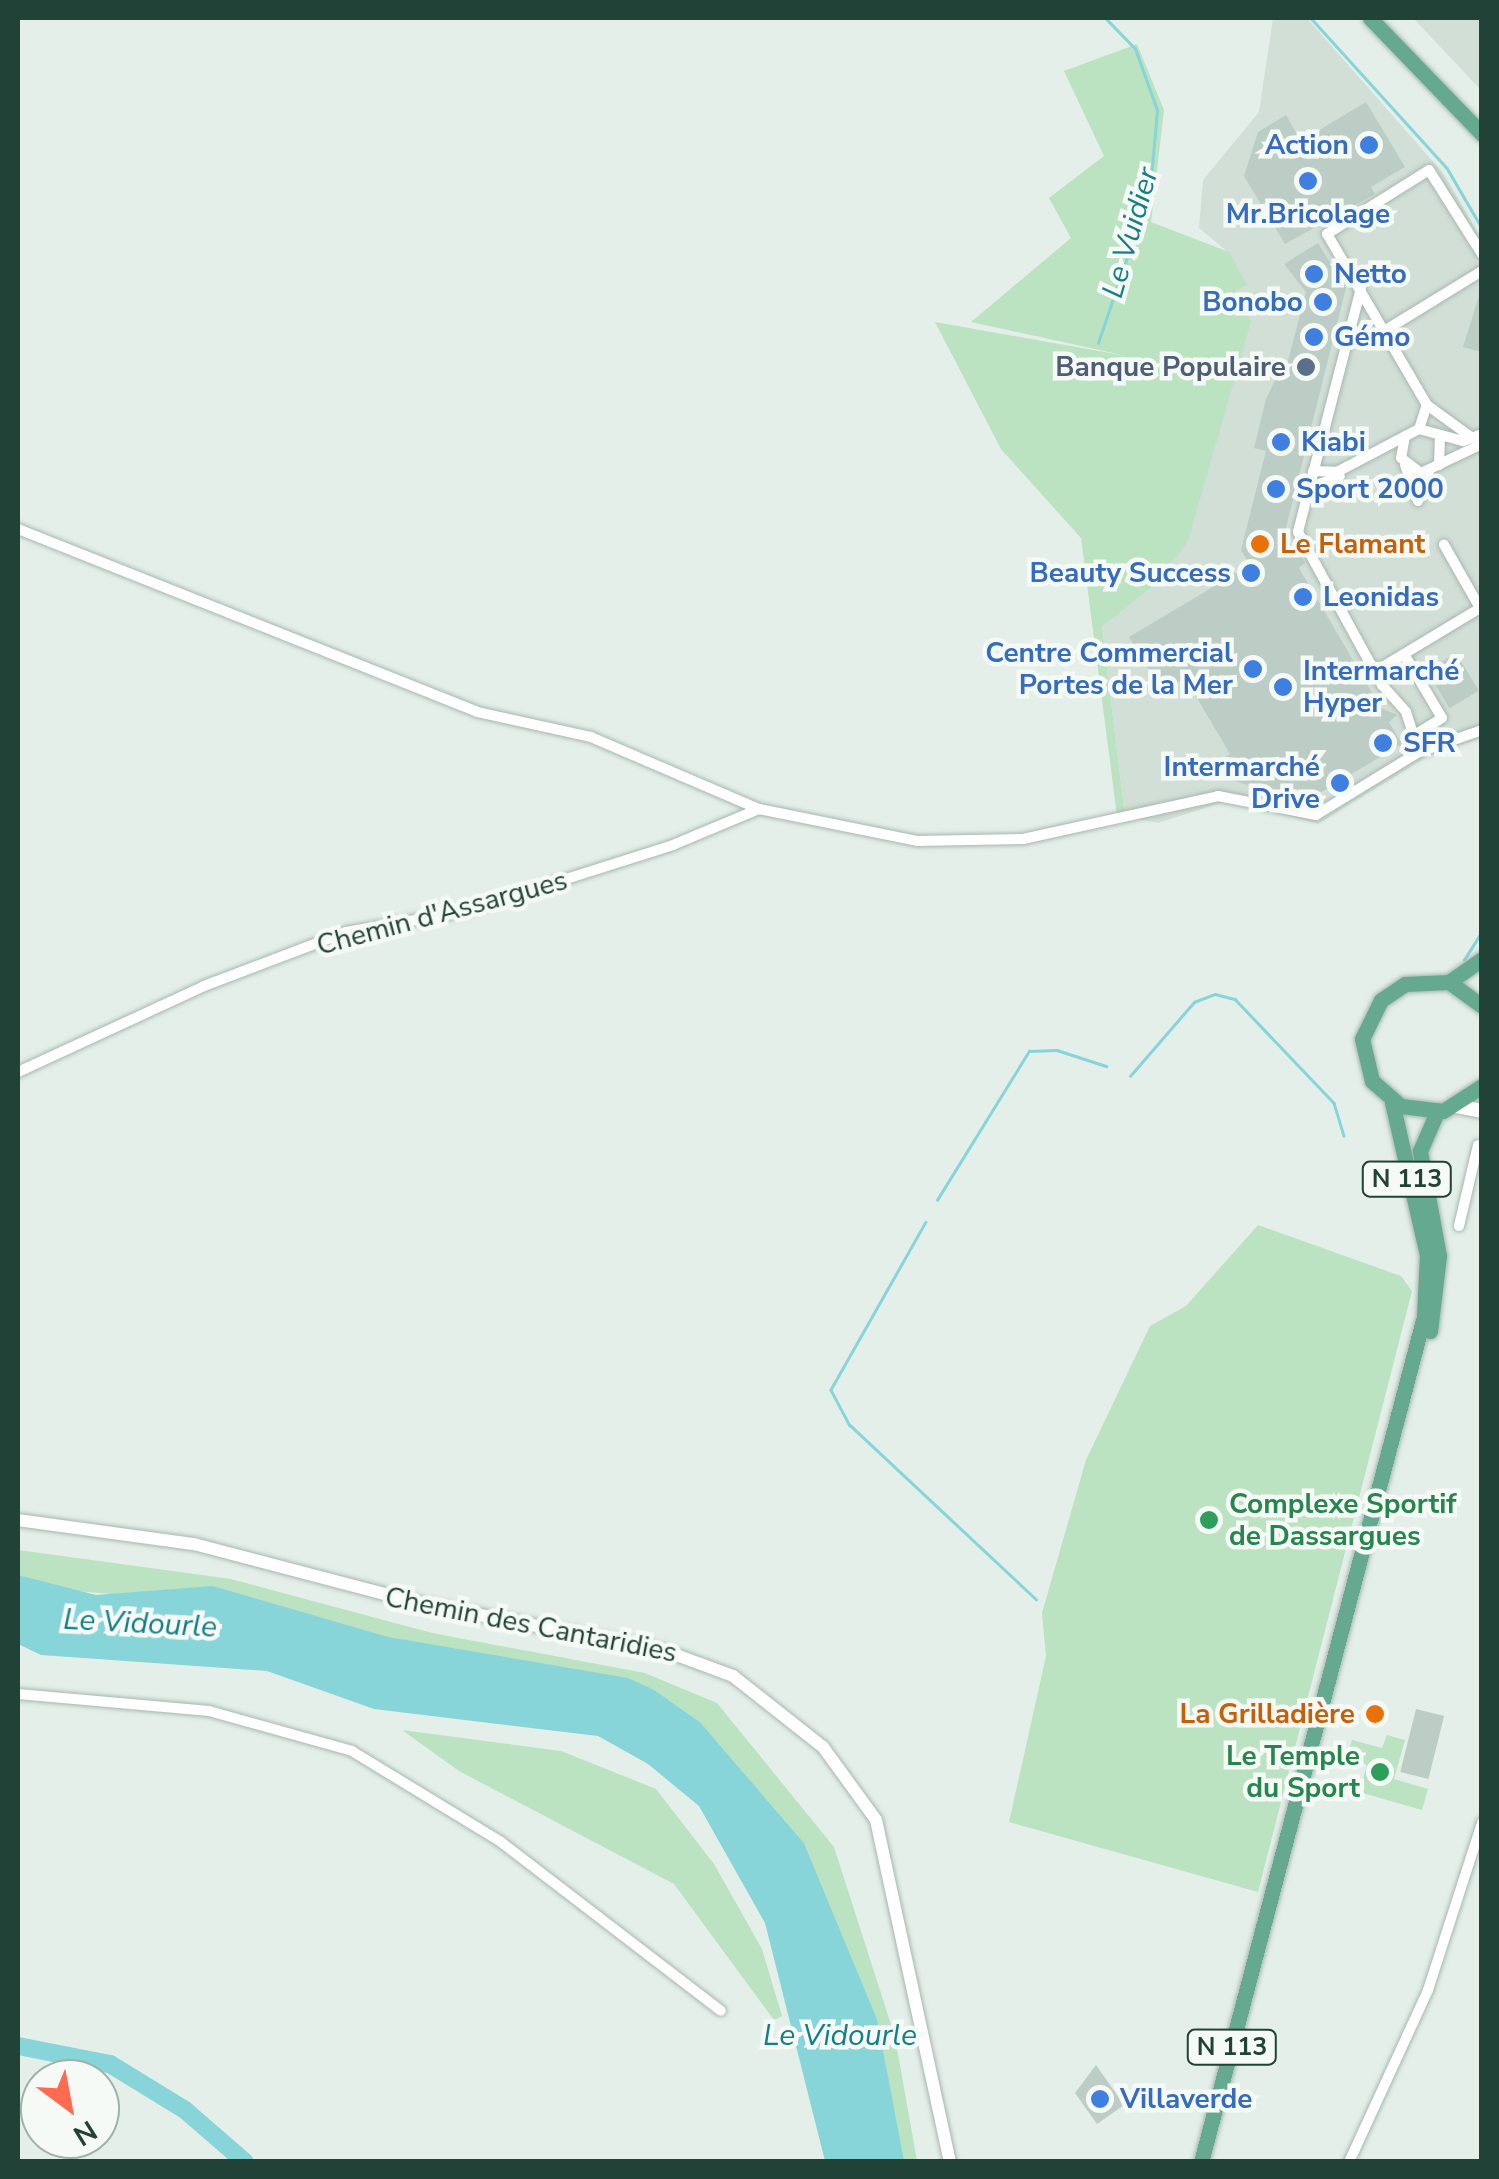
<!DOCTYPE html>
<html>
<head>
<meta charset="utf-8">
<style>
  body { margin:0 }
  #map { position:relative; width:1499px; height:2179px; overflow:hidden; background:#e4efe9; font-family:"Nunito Sans",sans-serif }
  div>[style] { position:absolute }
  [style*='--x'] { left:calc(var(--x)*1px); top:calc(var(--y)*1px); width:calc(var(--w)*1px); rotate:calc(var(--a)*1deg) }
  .built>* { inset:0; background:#d2dfd7 }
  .green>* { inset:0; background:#bbe2c1 }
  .water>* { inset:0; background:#87d4d9 }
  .stream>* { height:2.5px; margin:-1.25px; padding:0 1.25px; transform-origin:1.25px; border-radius:1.25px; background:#87d4d9 }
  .river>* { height:18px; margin:-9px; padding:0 9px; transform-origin:9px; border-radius:9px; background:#87d4d9 }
  .building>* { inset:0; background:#bbcdc4; transform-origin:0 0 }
  .roads { filter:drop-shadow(0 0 2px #a6b8b0) drop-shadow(0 0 2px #a6b8b0) }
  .minor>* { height:10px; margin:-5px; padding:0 5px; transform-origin:5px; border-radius:5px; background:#fff }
  .tertiary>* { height:12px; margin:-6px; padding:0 6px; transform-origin:6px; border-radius:6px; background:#fff }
  .secondary>* { height:14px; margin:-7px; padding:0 7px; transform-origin:7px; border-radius:7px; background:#fff }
  .primary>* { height:15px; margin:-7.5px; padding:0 7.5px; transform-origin:7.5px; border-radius:7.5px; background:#64a990 }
  .dots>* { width:28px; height:28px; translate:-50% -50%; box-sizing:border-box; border:5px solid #f5faf7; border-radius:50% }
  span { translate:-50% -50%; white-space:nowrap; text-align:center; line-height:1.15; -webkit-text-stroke:9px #f5faf7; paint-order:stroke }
  .shield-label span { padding:2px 8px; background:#f5faf7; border:2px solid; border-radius:8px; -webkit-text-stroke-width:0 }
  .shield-label { font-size:25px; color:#214236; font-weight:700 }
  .shop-label { font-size:28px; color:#366cbe; font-weight:700 }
  .right { translate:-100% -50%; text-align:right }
  .left { translate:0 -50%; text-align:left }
  .service-label { font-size:28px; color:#4e5e75; font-weight:700 }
  .food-label { font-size:28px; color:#c56008; font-weight:700 }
  .street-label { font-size:28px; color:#214236 }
  .leisure-label { font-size:28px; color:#27864d; font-weight:700 }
  .water-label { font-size:30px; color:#147e85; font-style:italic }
  .frame { position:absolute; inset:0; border:20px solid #214236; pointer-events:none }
  .north { position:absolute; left:20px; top:2059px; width:100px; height:100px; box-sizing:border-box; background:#f5faf7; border:2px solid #a0b0aa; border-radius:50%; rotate:148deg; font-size:28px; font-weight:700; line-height:40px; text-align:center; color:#214236 }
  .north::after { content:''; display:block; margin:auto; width:35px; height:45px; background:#ff6b51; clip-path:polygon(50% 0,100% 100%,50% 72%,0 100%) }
</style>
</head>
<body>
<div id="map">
  <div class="built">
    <div style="clip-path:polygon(1273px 18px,1307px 18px,1443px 173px,1481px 238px,1481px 738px,1430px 755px,1318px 824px,1230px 800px,1158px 823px,1125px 816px,1102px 627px,1159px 581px,1251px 323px,1236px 291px,1246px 285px,1229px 253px,1199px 228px,1203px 180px,1259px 112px)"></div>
    <div style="clip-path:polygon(1413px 18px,1481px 18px,1481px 90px)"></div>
  </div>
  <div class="green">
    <div style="clip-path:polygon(1137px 44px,1164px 110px,1151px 222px,1229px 252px,1247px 285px,1236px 291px,1251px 322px,1188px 541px,1159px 581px,1102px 627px,1125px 816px,1117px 816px,1081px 538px,1001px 449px,935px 322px,1127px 356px,971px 322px,1071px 238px,1049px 198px,1104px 156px,1064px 71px)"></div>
    <div style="clip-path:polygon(1258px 1225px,1401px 1276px,1412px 1291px,1258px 1892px,1009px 1822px,1046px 1656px,1042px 1613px,1086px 1460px,1150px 1326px,1186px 1306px)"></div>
    <div style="clip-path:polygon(18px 1550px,231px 1579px,432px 1633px,645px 1673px,717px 1703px,834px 1847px,895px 2037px,917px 2161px,903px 2161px,877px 2019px,804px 1843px,700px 1722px,670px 1701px,388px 1638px,213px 1586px,134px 1596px,77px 1591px,18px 1575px)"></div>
    <div style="clip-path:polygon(402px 1730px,561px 1751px,656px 1789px,714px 1864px,762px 1949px,782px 2016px,774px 2020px,674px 1884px,459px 1771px)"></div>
    <div style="clip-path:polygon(1387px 1735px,1405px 1740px,1394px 1779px,1428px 1789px,1422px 1810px,1359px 1792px,1367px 1765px,1346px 1759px,1352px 1740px,1382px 1748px)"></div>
  </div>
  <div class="water">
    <div style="clip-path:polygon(18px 1575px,96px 1595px,213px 1586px,388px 1637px,628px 1678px,654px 1690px,700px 1722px,804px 1843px,877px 2019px,904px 2161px,825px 2161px,765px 1923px,699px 1806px,648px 1764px,598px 1736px,374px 1709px,267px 1671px,41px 1655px,18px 1644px)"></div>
  </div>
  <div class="stream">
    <div style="--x:1311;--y:18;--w:202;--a:47.8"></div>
    <div style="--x:1447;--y:168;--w:69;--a:59.7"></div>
    <div style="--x:1098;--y:343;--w:163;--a:-71.3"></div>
    <div style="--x:1150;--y:189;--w:79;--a:-84.9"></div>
    <div style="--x:1157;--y:110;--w:65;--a:-109.8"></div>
    <div style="--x:1135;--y:49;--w:43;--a:-134.1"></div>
    <div style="--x:1464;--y:960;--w:34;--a:-58"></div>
    <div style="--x:1130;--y:1076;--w:98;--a:-49.1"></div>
    <div style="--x:1194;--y:1002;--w:22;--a:-21"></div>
    <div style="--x:1215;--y:994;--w:21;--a:14"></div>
    <div style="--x:1235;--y:999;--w:144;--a:46.4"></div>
    <div style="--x:1334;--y:1103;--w:34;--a:73"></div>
    <div style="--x:937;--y:1200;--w:175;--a:-58.3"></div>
    <div style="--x:1029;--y:1051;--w:28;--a:-2"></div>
    <div style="--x:1057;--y:1050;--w:52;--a:18.1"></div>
    <div style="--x:926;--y:1222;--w:193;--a:119.5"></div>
    <div style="--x:831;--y:1390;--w:40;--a:62"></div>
    <div style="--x:850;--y:1425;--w:255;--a:43.1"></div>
  </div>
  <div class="river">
    <div style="--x:18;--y:2046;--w:94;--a:11.1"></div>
    <div style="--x:110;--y:2064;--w:88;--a:31.5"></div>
    <div style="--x:185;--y:2110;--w:79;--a:40.9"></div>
  </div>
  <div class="building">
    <div style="clip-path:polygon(1366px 102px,1405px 167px,1371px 187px,1375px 194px,1285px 244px,1244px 176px,1258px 132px,1286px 115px,1301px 141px)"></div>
    <div style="clip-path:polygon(1318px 243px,1346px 288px,1283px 540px,1298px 549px,1305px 563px,1299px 568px,1381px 708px,1397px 715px,1389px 722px,1402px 744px,1303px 803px,1229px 779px,1218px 761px,1230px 754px,1185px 678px,1162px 692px,1129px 637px,1250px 565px,1241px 550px,1266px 451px,1254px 448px,1266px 399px,1276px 378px,1283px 380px,1306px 292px,1284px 264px)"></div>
    <div style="clip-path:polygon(1479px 296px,1482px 296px,1482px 352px,1463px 347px)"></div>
    <div style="left:1456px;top:653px;width:44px;height:34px;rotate:59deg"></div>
    <div style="left:1416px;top:1709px;width:29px;height:65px;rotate:14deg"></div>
    <div style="clip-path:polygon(1096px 2065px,1124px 2105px,1097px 2124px,1075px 2093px)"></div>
  </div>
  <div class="roads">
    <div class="minor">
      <div style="--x:1361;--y:288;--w:252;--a:104.5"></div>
      <div style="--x:1298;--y:532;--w:175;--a:61.2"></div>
      <div style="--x:1382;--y:685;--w:36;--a:48"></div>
      <div style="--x:1406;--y:712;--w:42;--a:72"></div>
      <div style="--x:1384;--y:331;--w:115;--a:-31.5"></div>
      <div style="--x:1419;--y:429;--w:46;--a:15.3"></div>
      <div style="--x:1463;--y:441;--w:20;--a:-20"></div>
      <div style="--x:1405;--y:436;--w:22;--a:100"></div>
      <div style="--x:1401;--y:458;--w:25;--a:37"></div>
      <div style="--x:1421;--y:473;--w:68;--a:-25.4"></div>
      <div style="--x:1471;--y:437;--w:54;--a:-144"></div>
      <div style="--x:1427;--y:405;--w:198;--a:-120.3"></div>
      <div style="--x:1327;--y:234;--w:120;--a:-32.1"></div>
      <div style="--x:1429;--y:170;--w:99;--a:57.8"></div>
      <div style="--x:1405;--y:465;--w:38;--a:70"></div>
      <div style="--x:1439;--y:465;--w:27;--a:-88"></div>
      <div style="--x:1313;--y:471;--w:24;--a:2"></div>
      <div style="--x:1337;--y:472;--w:93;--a:-27.7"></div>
      <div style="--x:1419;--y:429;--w:25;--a:-72"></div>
      <div style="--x:1309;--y:488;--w:33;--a:-21"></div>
      <div style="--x:1418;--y:501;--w:32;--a:-70"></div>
      <div style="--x:18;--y:529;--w:494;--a:21.7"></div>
      <div style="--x:477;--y:712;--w:117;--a:12.4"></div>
      <div style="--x:591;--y:737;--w:183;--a:23.2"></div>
      <div style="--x:759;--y:809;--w:161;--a:11.4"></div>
      <div style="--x:917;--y:841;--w:106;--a:-1.1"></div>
      <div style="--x:1023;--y:839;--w:200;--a:-12.4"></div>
      <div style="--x:1218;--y:796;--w:100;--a:11"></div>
      <div style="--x:1316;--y:815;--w:121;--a:-31.5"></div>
      <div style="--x:1419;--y:752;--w:67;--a:-19.2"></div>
      <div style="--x:1404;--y:654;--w:74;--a:59.3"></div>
      <div style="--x:1442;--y:718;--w:34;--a:148"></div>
      <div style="--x:1374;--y:672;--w:124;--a:-31.1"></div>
      <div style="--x:1480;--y:608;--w:73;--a:-119.7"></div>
      <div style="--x:18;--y:1072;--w:205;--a:-24.8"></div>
      <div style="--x:204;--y:986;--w:152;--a:-20.8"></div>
      <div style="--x:346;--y:932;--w:118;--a:-9.8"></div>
      <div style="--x:462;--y:912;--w:221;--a:-17.6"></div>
      <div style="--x:673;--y:845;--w:93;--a:-22.7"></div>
      <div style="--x:1459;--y:1226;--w:83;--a:-76.8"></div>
      <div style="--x:18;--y:1694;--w:192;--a:5.1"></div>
      <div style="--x:209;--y:1711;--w:148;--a:15.6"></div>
      <div style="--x:352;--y:1751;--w:175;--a:31.4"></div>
      <div style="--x:501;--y:1842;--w:277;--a:37.5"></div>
      <div style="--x:1349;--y:2162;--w:189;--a:-65.3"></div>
      <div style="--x:1428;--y:1990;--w:176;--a:-72.1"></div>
    </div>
    <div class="tertiary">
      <div style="--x:18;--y:1520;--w:178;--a:7.8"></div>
      <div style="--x:194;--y:1544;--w:237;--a:14.7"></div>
      <div style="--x:423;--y:1604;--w:244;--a:10.9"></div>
      <div style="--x:663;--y:1650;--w:75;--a:20.4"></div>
      <div style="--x:733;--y:1676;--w:115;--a:38.3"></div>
      <div style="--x:823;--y:1747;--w:90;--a:54"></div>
      <div style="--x:876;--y:1820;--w:350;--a:77.8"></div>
    </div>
    <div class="secondary">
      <div style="--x:1456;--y:1106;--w:26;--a:11"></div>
    </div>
    <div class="primary">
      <div style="--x:1370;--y:18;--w:161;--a:46"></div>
      <div style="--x:1449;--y:982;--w:40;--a:-34.9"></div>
      <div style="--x:1482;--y:1006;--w:41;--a:-144"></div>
      <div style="--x:1449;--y:982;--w:44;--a:177.4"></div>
      <div style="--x:1405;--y:984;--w:29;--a:146"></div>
      <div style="--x:1381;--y:1000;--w:43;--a:116"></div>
      <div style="--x:1362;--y:1039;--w:43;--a:76.6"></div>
      <div style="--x:1372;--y:1081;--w:38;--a:41"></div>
      <div style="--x:1401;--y:1106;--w:42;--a:6.8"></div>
      <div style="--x:1443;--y:1111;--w:46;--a:-32.7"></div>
      <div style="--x:1430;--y:1331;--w:76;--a:-83.2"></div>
      <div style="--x:1439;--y:1256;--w:107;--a:-100.3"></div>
      <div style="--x:1420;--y:1151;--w:43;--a:-66.4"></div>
      <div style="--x:1201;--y:2162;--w:875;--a:-75.23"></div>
      <div style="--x:1424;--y:1316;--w:61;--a:-87.2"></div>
      <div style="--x:1427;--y:1255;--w:157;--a:-102.9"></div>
    </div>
  </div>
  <div class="dots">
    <div style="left:1369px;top:145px;background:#3f7fe0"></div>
    <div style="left:1308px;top:181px;background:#3f7fe0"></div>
    <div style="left:1314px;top:274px;background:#3f7fe0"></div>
    <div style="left:1323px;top:302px;background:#3f7fe0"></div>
    <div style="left:1314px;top:337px;background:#3f7fe0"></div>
    <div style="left:1306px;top:367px;background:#5c6f8a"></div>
    <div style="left:1281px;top:442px;background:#3f7fe0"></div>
    <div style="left:1276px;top:489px;background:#3f7fe0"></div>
    <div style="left:1260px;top:544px;background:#e8710a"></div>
    <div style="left:1251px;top:573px;background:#3f7fe0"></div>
    <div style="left:1303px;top:597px;background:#3f7fe0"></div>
    <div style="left:1253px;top:669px;background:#3f7fe0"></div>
    <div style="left:1283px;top:687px;background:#3f7fe0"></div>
    <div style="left:1383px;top:743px;background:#3f7fe0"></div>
    <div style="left:1340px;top:783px;background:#3f7fe0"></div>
    <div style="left:1209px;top:1520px;background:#2e9e5b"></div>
    <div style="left:1375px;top:1714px;background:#e8710a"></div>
    <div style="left:1380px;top:1772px;background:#2e9e5b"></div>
    <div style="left:1100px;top:2099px;background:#3f7fe0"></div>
  </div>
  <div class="shield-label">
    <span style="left:1407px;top:1179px">N 113</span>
    <span style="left:1232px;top:2047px">N 113</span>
  </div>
  <div class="shop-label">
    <span class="right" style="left:1349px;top:145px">Action</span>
    <span style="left:1308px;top:214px">Mr.Bricolage</span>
    <span class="left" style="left:1334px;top:274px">Netto</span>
    <span class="right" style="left:1303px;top:302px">Bonobo</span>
    <span class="left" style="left:1334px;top:337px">Gémo</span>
    <span class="left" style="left:1301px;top:442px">Kiabi</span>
    <span class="left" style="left:1296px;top:489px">Sport 2000</span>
    <span class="right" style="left:1231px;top:573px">Beauty Success</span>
    <span class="left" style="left:1323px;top:597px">Leonidas</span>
    <span class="right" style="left:1233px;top:669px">Centre Commercial<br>Portes de la Mer</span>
    <span class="left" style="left:1303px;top:687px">Intermarché<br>Hyper</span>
    <span class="left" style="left:1403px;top:743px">SFR</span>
    <span class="right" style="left:1320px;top:783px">Intermarché<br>Drive</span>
    <span class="left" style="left:1120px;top:2099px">Villaverde</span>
  </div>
  <div class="service-label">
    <span class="right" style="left:1286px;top:367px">Banque Populaire</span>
  </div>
  <div class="food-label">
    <span class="left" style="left:1280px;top:544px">Le Flamant</span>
    <span class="right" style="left:1355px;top:1714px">La Grilladière</span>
  </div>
  <div class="street-label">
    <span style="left:442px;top:913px;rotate:-15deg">Chemin d'Assargues</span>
    <span style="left:531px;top:1625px;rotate:11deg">Chemin des Cantaridies</span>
  </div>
  <div class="leisure-label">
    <span class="left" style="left:1229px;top:1520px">Complexe Sportif<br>de Dassargues</span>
    <span class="right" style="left:1360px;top:1772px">Le Temple<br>du Sport</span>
  </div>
  <div class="water-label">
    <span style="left:1131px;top:233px;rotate:-74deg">Le Vuidier</span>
    <span style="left:140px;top:1624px;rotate:3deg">Le Vidourle</span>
    <span style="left:840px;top:2036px">Le Vidourle</span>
  </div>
  <div class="frame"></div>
  <div class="north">N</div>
</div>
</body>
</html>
